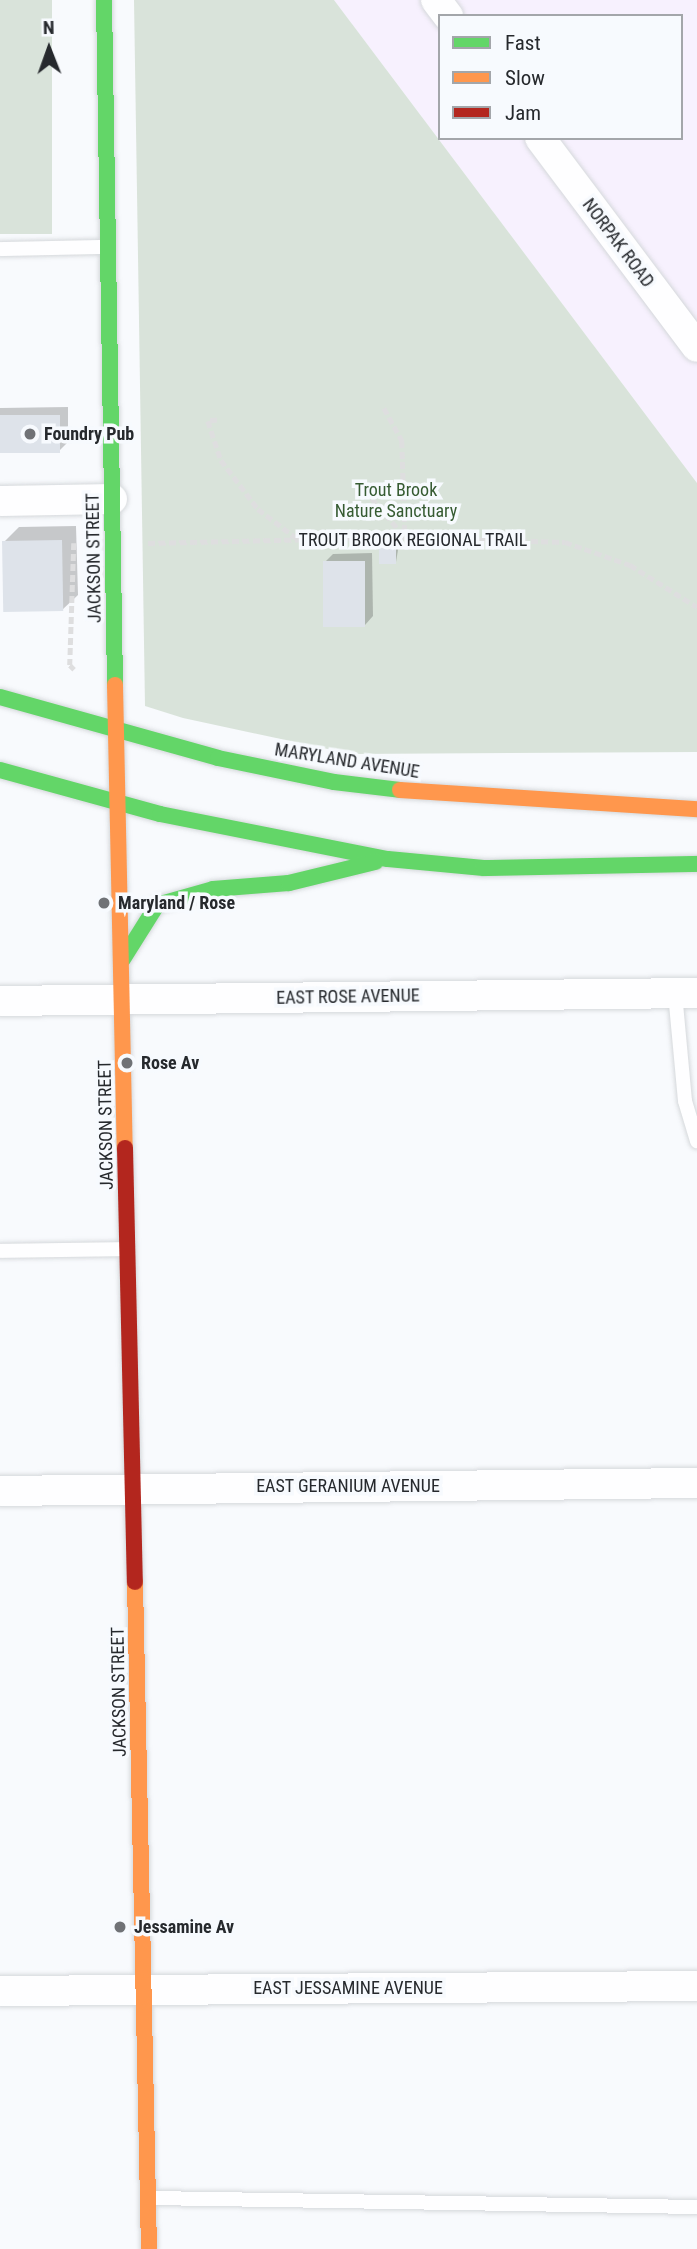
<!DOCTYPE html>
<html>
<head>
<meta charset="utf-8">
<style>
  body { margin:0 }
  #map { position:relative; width:697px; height:2249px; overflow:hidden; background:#f8fafd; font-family:"Roboto Condensed",sans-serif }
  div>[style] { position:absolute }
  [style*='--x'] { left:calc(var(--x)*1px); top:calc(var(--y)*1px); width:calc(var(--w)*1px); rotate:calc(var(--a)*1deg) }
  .industrial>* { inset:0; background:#f7f1fe }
  .green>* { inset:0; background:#d9e3da; transform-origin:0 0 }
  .shadow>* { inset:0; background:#0003 }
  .building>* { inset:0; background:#dee3ea; transform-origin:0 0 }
  .path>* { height:4.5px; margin-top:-2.25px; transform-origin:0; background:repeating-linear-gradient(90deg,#dededf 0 7px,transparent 0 10.5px) }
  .roads { filter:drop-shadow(0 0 2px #d5d8db) drop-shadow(0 0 2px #d5d8db) }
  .lane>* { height:14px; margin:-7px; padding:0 7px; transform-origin:7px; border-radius:7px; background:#fefeff }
  .street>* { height:30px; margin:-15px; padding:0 15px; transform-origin:15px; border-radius:15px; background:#fefeff }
  .fast>* { height:16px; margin:-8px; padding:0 8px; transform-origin:8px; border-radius:8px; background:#63d668 }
  .slow>* { height:16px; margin:-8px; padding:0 8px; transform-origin:8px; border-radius:8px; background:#ff974d }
  .jam>* { height:16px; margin:-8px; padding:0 8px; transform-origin:8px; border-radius:8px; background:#b3261e }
  .dots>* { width:19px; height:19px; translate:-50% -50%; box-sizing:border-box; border:4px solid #f7fafe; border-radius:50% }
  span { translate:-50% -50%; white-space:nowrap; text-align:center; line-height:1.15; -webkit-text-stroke:7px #f7fafe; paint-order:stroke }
  .street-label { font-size:18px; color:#26292d }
  .poi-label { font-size:18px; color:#26292d; font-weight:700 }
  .left { translate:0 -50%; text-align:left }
  .park-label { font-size:18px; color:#365b32 }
  .legend { position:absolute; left:438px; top:14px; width:245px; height:126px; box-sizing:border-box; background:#f7fafe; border:2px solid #a3a6aa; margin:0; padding:9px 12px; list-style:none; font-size:21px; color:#26292d }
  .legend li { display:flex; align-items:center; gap:14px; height:35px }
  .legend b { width:35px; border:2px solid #a3a6aa }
  .north { position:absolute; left:14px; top:14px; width:70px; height:70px; -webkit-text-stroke:5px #f7fafe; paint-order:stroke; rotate:359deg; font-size:19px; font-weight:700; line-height:28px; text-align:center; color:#26292d }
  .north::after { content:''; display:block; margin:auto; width:24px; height:32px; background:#26292d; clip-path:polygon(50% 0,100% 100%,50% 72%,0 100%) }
</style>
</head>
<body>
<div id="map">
  <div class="industrial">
    <div style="clip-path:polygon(evenodd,334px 0,697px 0,697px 483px,334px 0,440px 16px,681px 16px,681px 138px,440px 138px,440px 16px)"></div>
  </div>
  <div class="green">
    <div style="left:0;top:0;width:52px;height:234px"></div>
    <div style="clip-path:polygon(134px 0,334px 0,697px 483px,697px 752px,351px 754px,183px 718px,145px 706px)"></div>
  </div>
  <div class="shadow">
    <div style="clip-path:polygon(68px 407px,68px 442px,59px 451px,0 451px,0 408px)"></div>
    <div style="clip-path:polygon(76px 526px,78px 595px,62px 610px,4px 542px,19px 527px)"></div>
    <div style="clip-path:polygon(385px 544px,399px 544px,396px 562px,381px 548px)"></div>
    <div style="clip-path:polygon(372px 553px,373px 616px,365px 625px,325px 562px,333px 554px)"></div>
  </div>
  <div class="building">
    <div style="left:0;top:415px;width:60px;height:38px"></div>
    <div style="left:62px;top:540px;width:71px;height:60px;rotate:89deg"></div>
    <div style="left:396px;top:547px;width:17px;height:17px;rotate:90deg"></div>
    <div style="left:323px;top:561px;width:42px;height:66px"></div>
  </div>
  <div class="path">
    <div style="--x:384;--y:408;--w:38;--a:61"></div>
    <div style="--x:402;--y:441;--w:96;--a:88.2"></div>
    <div style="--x:217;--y:420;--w:9;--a:174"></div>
    <div style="--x:208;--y:421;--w:41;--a:71.6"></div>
    <div style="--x:221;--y:460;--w:61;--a:52.9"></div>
    <div style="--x:258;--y:509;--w:51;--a:37.1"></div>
    <div style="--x:358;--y:482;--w:71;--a:49.6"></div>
    <div style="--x:74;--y:543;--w:122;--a:91.9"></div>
    <div style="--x:70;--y:665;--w:6;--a:45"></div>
    <div style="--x:148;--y:543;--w:257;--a:-1.3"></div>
    <div style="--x:405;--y:537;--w:160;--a:1.8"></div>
    <div style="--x:565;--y:542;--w:69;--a:19.5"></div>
    <div style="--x:630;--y:565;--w:79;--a:32.1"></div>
  </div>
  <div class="roads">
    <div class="lane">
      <div style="--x:0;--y:249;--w:104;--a:-1.1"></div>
      <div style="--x:675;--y:993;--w:108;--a:84.7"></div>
      <div style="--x:685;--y:1101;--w:42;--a:73.3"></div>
      <div style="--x:0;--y:1251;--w:125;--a:-0.9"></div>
      <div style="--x:150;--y:2198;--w:547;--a:0.94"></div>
    </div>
    <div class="street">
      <div style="--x:436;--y:0;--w:20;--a:53"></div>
      <div style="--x:540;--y:138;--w:261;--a:53.1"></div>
      <div style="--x:0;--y:501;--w:112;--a:-1"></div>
      <div style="--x:0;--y:1001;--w:697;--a:-0.66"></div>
      <div style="--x:0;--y:1491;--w:697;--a:-0.66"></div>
      <div style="--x:0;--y:1991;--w:697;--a:-0.41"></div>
    </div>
    <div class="fast">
      <div style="--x:104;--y:0;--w:685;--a:89.08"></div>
      <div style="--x:0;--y:697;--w:226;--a:15.6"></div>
      <div style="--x:218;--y:758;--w:118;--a:11.7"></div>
      <div style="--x:334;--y:782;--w:66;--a:6.9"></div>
      <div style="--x:0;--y:770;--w:166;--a:15.4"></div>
      <div style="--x:160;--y:814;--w:232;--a:11.2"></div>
      <div style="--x:388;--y:859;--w:96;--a:5.4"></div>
      <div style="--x:484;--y:868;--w:213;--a:-1.1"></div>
      <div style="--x:123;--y:959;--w:64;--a:-57.8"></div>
      <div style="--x:157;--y:905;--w:58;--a:-15.9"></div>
      <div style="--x:213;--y:889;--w:76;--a:-4.5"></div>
      <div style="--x:289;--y:883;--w:89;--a:-13.7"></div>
    </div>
    <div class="slow">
      <div style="--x:115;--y:685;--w:463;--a:88.8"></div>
      <div style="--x:400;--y:790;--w:298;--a:3.7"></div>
      <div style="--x:135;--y:1582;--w:667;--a:88.8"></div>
    </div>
    <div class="jam">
      <div style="--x:125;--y:1148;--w:434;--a:88.7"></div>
    </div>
  </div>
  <div class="dots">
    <div style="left:30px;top:434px;background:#707276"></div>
    <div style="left:104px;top:903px;background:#707276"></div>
    <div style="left:127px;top:1063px;background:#707276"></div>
    <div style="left:120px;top:1927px;background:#707276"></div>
  </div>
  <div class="street-label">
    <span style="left:618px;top:243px;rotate:53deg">NORPAK ROAD</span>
    <span style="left:413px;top:540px">TROUT BROOK REGIONAL TRAIL</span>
    <span style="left:94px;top:558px;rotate:-91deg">JACKSON STREET</span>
    <span style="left:347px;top:761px;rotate:9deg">MARYLAND AVENUE</span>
    <span style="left:348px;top:997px;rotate:-1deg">EAST ROSE AVENUE</span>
    <span style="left:106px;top:1125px;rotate:-91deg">JACKSON STREET</span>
    <span style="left:348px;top:1486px">EAST GERANIUM AVENUE</span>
    <span style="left:119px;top:1692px;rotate:-91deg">JACKSON STREET</span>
    <span style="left:348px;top:1988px">EAST JESSAMINE AVENUE</span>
  </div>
  <div class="poi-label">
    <span class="left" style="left:44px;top:434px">Foundry Pub</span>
    <span class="left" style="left:118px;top:903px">Maryland / Rose</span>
    <span class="left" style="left:141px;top:1063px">Rose Av</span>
    <span class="left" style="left:134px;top:1927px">Jessamine Av</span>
  </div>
  <div class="park-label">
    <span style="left:396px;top:501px">Trout Brook<br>Nature Sanctuary</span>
  </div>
  <ul class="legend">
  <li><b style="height:9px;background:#63d668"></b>Fast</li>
  <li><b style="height:9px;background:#ff974d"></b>Slow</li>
  <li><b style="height:9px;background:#b3261e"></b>Jam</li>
  </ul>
  <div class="north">N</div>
</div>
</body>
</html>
